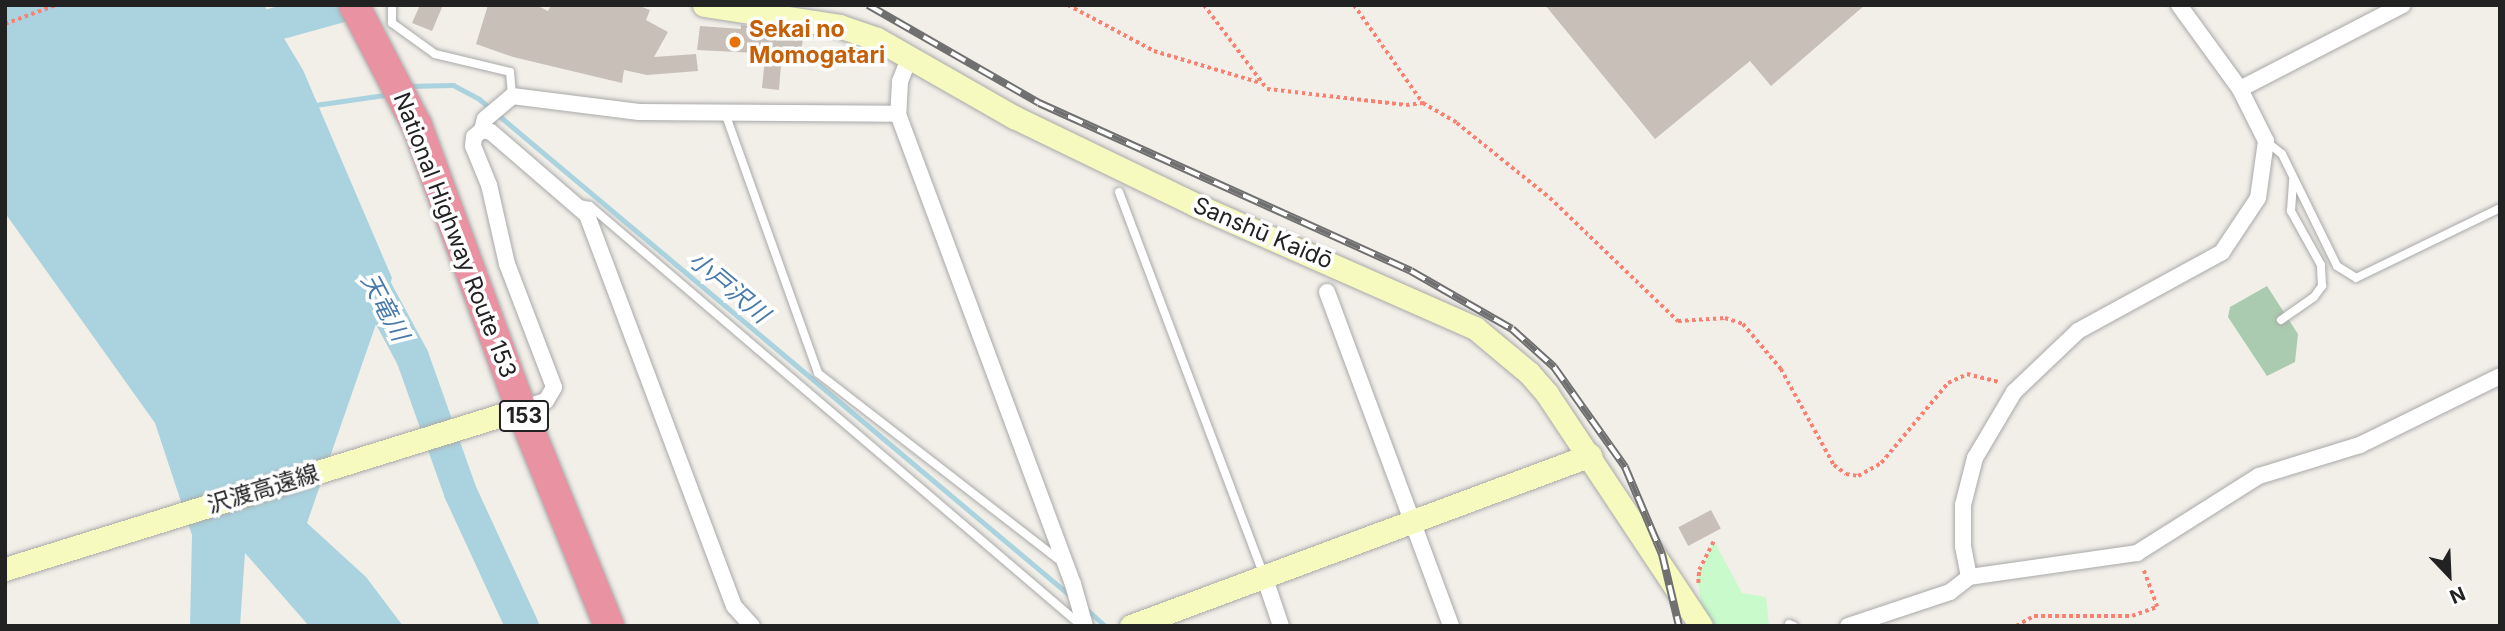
<!DOCTYPE html>
<html>
<head>
<meta charset="utf-8">
<style>
  body { margin:0 }
  #map { position:relative; width:2505px; height:631px; overflow:hidden; background:#f2efe9; font-family:Inter,"Noto Sans JP",sans-serif }
  div>[style] { position:absolute }
  [style*='--x'] { left:calc(var(--x)*1px); top:calc(var(--y)*1px); width:calc(var(--w)*1px); rotate:calc(var(--a)*1deg) }
  .cemetery>* { inset:0; background:#aacbaf }
  .park>* { inset:0; background:#c8facc }
  .water>* { inset:0; background:#aad3df }
  .stream>* { height:5px; margin:-2.5px; padding:0 2.5px; transform-origin:2.5px; border-radius:2.5px; background:#aad3df }
  .river>* { height:33px; margin:-16.5px; padding:0 16.5px; transform-origin:16.5px; border-radius:16.5px; background:#aad3df }
  .building>* { inset:0; background:#c7bfb8; transform-origin:0 0 }
  .path>* { height:3.5px; margin-top:-1.75px; transform-origin:0; background:repeating-linear-gradient(90deg,#fa8072 0 3.5px,transparent 0 7px) }
  .roads { filter:drop-shadow(0 0 2px #a9a9a9) drop-shadow(0 0 2px #a9a9a9) }
  .lane>* { height:8px; margin:-4px; padding:0 4px; transform-origin:4px; border-radius:4px; background:#fff }
  .street>* { height:16px; margin:-8px; padding:0 8px; transform-origin:8px; border-radius:8px; background:#fff }
  .secondary>* { height:23px; margin:-11.5px; padding:0 11.5px; transform-origin:11.5px; border-radius:11.5px; background:#f7fabf }
  .highway>* { height:30px; margin:-15px; padding:0 15px; transform-origin:15px; border-radius:15px; background:#e892a2 }
  .rail>* { height:8px; margin-top:-4px; transform-origin:0; background:repeating-linear-gradient(90deg,#fff 0 16px,#707070 0 32px); box-sizing:border-box; border-block:2px solid #707070 }
  .dots>* { width:19px; height:19px; translate:-50% -50%; box-sizing:border-box; border:4px solid #fff; border-radius:50% }
  span { translate:-50% -50%; white-space:nowrap; text-align:center; line-height:1.15; -webkit-text-stroke:7px #fff; paint-order:stroke }
  .shield-label span { padding:2px 5px; background:#fff; border:2px solid; border-radius:5px; -webkit-text-stroke-width:0 }
  .shield-label { font-size:21px; color:#222; font-weight:700 }
  .food-label { font-size:23px; color:#c56008; font-weight:700 }
  .left { translate:0 -50%; text-align:left }
  .street-label { font-size:23px; color:#222 }
  .water-label { font-size:24px; color:#4a7aab; font-style:italic }
  .frame { position:absolute; inset:0; border:7px solid #222; pointer-events:none }
  .north { position:absolute; left:2414px; top:540px; width:70px; height:70px; -webkit-text-stroke:5px #fff; paint-order:stroke; rotate:157deg; font-size:19px; font-weight:700; line-height:28px; text-align:center; color:#222 }
  .north::after { content:''; display:block; margin:auto; width:24px; height:32px; background:#222; clip-path:polygon(50% 0,100% 100%,50% 72%,0 100%) }
</style>
</head>
<body>
<div id="map">
  <div class="cemetery">
    <div style="clip-path:polygon(2267px 286px,2298px 334px,2295px 362px,2267px 376px,2228px 317px,2230px 307px)"></div>
  </div>
  <div class="park">
    <div style="clip-path:polygon(1714px 541px,1742px 593px,1766px 597px,1769px 626px,1712px 626px,1703px 612px,1697px 578px)"></div>
  </div>
  <div class="water">
    <div style="clip-path:polygon(5px 5px,264px 5px,303px 70px,392px 278px,307px 523px,366px 577px,403px 626px,309px 626px,245px 553px,240px 626px,190px 626px,192px 535px,155px 423px,5px 213px)"></div>
  </div>
  <div class="stream">
    <div style="--x:406;--y:86;--w:47;--a:-1.2"></div>
    <div style="--x:453;--y:85;--w:30;--a:28"></div>
    <div style="--x:479;--y:99;--w:777;--a:40.04"></div>
    <div style="--x:315;--y:105;--w:77;--a:-8.2"></div>
    <div style="--x:1084;--y:607;--w:28;--a:42"></div>
  </div>
  <div class="river">
    <div style="--x:234;--y:21;--w:22;--a:21"></div>
    <div style="--x:255;--y:29;--w:90;--a:-15.4"></div>
    <div style="--x:362;--y:264;--w:106;--a:61.7"></div>
    <div style="--x:412;--y:357;--w:143;--a:70.4"></div>
    <div style="--x:460;--y:492;--w:148;--a:65.2"></div>
  </div>
  <div class="building">
    <div style="clip-path:polygon(420px 5px,443px 5px,432px 31px,412px 23px)"></div>
    <div style="clip-path:polygon(488px 5px,536px 5px,548px 11px,551px 5px,637px 5px,650px 10px,646px 20px,668px 32px,654px 57px,696px 54px,698px 71px,647px 75px,624px 70px,622px 83px,513px 57px,476px 44px)"></div>
    <div style="clip-path:polygon(1545px 5px,1865px 5px,1771px 86px,1750px 61px,1655px 139px)"></div>
    <div style="clip-path:polygon(741px 25px,804px 35px,798px 66px,781px 64px,779px 90px,762px 88px,765px 58px,757px 53px,697px 50px,700px 26px,741px 29px)"></div>
    <div style="left:1711px;top:510px;width:21px;height:37px;rotate:62deg"></div>
  </div>
  <div class="path">
    <div style="--x:1068;--y:5;--w:98;--a:28.1"></div>
    <div style="--x:1154;--y:51;--w:112;--a:16.7"></div>
    <div style="--x:1204;--y:5;--w:105;--a:53.1"></div>
    <div style="--x:1267;--y:89;--w:140;--a:6.6"></div>
    <div style="--x:1406;--y:105;--w:17;--a:-7"></div>
    <div style="--x:1354;--y:5;--w:120;--a:54.9"></div>
    <div style="--x:1423;--y:103;--w:39;--a:30"></div>
    <div style="--x:1457;--y:123;--w:119;--a:38.9"></div>
    <div style="--x:1550;--y:198;--w:178;--a:43.9"></div>
    <div style="--x:1678;--y:321;--w:47;--a:-3.7"></div>
    <div style="--x:1725;--y:318;--w:19;--a:18"></div>
    <div style="--x:1743;--y:324;--w:59;--a:49.8"></div>
    <div style="--x:1781;--y:369;--w:110;--a:61.1"></div>
    <div style="--x:1834;--y:465;--w:15;--a:37"></div>
    <div style="--x:1846;--y:474;--w:12;--a:9"></div>
    <div style="--x:1858;--y:476;--w:26;--a:-29"></div>
    <div style="--x:1881;--y:463;--w:104;--a:-50.1"></div>
    <div style="--x:1948;--y:383;--w:21;--a:-25"></div>
    <div style="--x:1967;--y:374;--w:34;--a:14"></div>
    <div style="--x:5;--y:24;--w:54;--a:-20.4"></div>
    <div style="--x:1698;--y:583;--w:13;--a:-86"></div>
    <div style="--x:1699;--y:570;--w:33;--a:-63"></div>
    <div style="--x:2016;--y:626;--w:21;--a:-29"></div>
    <div style="--x:2034;--y:616;--w:98;--a:0"></div>
    <div style="--x:2132;--y:616;--w:27;--a:-20"></div>
    <div style="--x:2157;--y:607;--w:40;--a:-110.2"></div>
  </div>
  <div class="roads">
    <div class="lane">
      <div style="--x:392;--y:5;--w:18;--a:90"></div>
      <div style="--x:392;--y:23;--w:53;--a:35.8"></div>
      <div style="--x:435;--y:54;--w:77;--a:13.5"></div>
      <div style="--x:510;--y:72;--w:24;--a:85"></div>
      <div style="--x:725;--y:113;--w:276;--a:70.3"></div>
      <div style="--x:818;--y:373;--w:309;--a:37.8"></div>
      <div style="--x:2267;--y:142;--w:19;--a:39"></div>
      <div style="--x:2282;--y:154;--w:125;--a:63.8"></div>
      <div style="--x:2337;--y:266;--w:22;--a:32"></div>
      <div style="--x:2356;--y:278;--w:160;--a:-25.9"></div>
      <div style="--x:1119;--y:192;--w:407;--a:69.3"></div>
      <div style="--x:579;--y:204;--w:11;--a:10"></div>
      <div style="--x:590;--y:206;--w:647;--a:40.49"></div>
      <div style="--x:2281;--y:320;--w:40;--a:-34.9"></div>
      <div style="--x:2314;--y:297;--w:14;--a:-54"></div>
      <div style="--x:2322;--y:286;--w:21;--a:-93"></div>
      <div style="--x:2321;--y:265;--w:62;--a:-119.1"></div>
      <div style="--x:2291;--y:211;--w:31;--a:-86"></div>
      <div style="--x:1789;--y:624;--w:5;--a:22"></div>
    </div>
    <div class="street">
      <div style="--x:909;--y:58;--w:25;--a:111"></div>
      <div style="--x:900;--y:81;--w:33;--a:93"></div>
      <div style="--x:898;--y:114;--w:502;--a:69.58"></div>
      <div style="--x:1073;--y:584;--w:44;--a:74.1"></div>
      <div style="--x:2240;--y:89;--w:183;--a:-27.3"></div>
      <div style="--x:482;--y:130;--w:11;--a:-75"></div>
      <div style="--x:485;--y:119;--w:35;--a:-40"></div>
      <div style="--x:512;--y:96;--w:128;--a:7.2"></div>
      <div style="--x:639;--y:112;--w:259;--a:0.4"></div>
      <div style="--x:1327;--y:292;--w:356;--a:69.6"></div>
      <div style="--x:521;--y:409;--w:26;--a:-18"></div>
      <div style="--x:546;--y:401;--w:16;--a:-60"></div>
      <div style="--x:554;--y:387;--w:132;--a:-110.9"></div>
      <div style="--x:507;--y:264;--w:81;--a:-102.8"></div>
      <div style="--x:489;--y:185;--w:42;--a:-112.3"></div>
      <div style="--x:473;--y:146;--w:9;--a:-84"></div>
      <div style="--x:474;--y:137;--w:11;--a:-41"></div>
      <div style="--x:482;--y:130;--w:9;--a:13"></div>
      <div style="--x:491;--y:132;--w:127;--a:40.8"></div>
      <div style="--x:587;--y:215;--w:418;--a:69.4"></div>
      <div style="--x:734;--y:606;--w:27;--a:48"></div>
      <div style="--x:1264;--y:576;--w:53;--a:71.2"></div>
      <div style="--x:1969;--y:577;--w:32;--a:-101"></div>
      <div style="--x:1963;--y:546;--w:41;--a:-90"></div>
      <div style="--x:1963;--y:505;--w:49;--a:-75.7"></div>
      <div style="--x:1975;--y:458;--w:77;--a:-59.4"></div>
      <div style="--x:2014;--y:392;--w:88;--a:-43.6"></div>
      <div style="--x:2078;--y:331;--w:164;--a:-28.7"></div>
      <div style="--x:2222;--y:252;--w:65;--a:-56.3"></div>
      <div style="--x:2258;--y:198;--w:58;--a:-82"></div>
      <div style="--x:2266;--y:141;--w:58;--a:-116.6"></div>
      <div style="--x:2240;--y:89;--w:104;--a:-126"></div>
      <div style="--x:1848;--y:626;--w:108;--a:-18.4"></div>
      <div style="--x:1950;--y:592;--w:24;--a:-38"></div>
      <div style="--x:1969;--y:577;--w:170;--a:-8.1"></div>
      <div style="--x:2137;--y:553;--w:144;--a:-32.3"></div>
      <div style="--x:2259;--y:476;--w:106;--a:-17.1"></div>
      <div style="--x:2360;--y:445;--w:156;--a:-26.2"></div>
    </div>
    <div class="secondary">
      <div style="--x:704;--y:5;--w:137;--a:8.8"></div>
      <div style="--x:839;--y:26;--w:40;--a:18.9"></div>
      <div style="--x:877;--y:39;--w:158;--a:29.7"></div>
      <div style="--x:1014;--y:117;--w:202;--a:25.8"></div>
      <div style="--x:1196;--y:205;--w:305;--a:23.8"></div>
      <div style="--x:1475;--y:328;--w:70;--a:39.8"></div>
      <div style="--x:1529;--y:373;--w:28;--a:49"></div>
      <div style="--x:1547;--y:394;--w:278;--a:56.4"></div>
      <div style="--x:5;--y:569;--w:540;--a:-17.23"></div>
      <div style="--x:1131;--y:626;--w:490;--a:-20.4"></div>
    </div>
    <div class="highway">
      <div style="--x:354;--y:5;--w:136;--a:62.5"></div>
      <div style="--x:417;--y:126;--w:302;--a:69.8"></div>
      <div style="--x:521;--y:409;--w:234;--a:67.9"></div>
    </div>
  </div>
  <div class="rail">
    <div style="--x:868;--y:5;--w:197;--a:29.8"></div>
    <div style="--x:1039;--y:103;--w:408;--a:24.3"></div>
    <div style="--x:1411;--y:271;--w:116;--a:29.9"></div>
    <div style="--x:1512;--y:329;--w:57;--a:42.1"></div>
    <div style="--x:1554;--y:367;--w:123;--a:54.6"></div>
    <div style="--x:1625;--y:467;--w:95;--a:67"></div>
    <div style="--x:1662;--y:554;--w:74;--a:76.7"></div>
  </div>
  <div class="dots">
    <div style="left:735px;top:42px;background:#e8710a"></div>
  </div>
  <div class="shield-label">
    <span style="left:524px;top:416px">153</span>
  </div>
  <div class="food-label">
    <span class="left" style="left:749px;top:42px">Sekai no<br>Momogatari</span>
  </div>
  <div class="street-label">
    <span style="left:1263px;top:233px;rotate:23deg">Sanshū Kaidō</span>
    <span style="left:455px;top:235px;rotate:69deg">National Highway Route 153</span>
    <span style="left:263px;top:489px;rotate:-17deg">沢渡高遠線</span>
  </div>
  <div class="water-label">
    <span style="left:729px;top:287px;rotate:40deg">小戸沢川</span>
    <span style="left:385px;top:307px;rotate:62deg">天竜川</span>
  </div>
  <div class="frame"></div>
  <div class="north">N</div>
</div>
</body>
</html>
